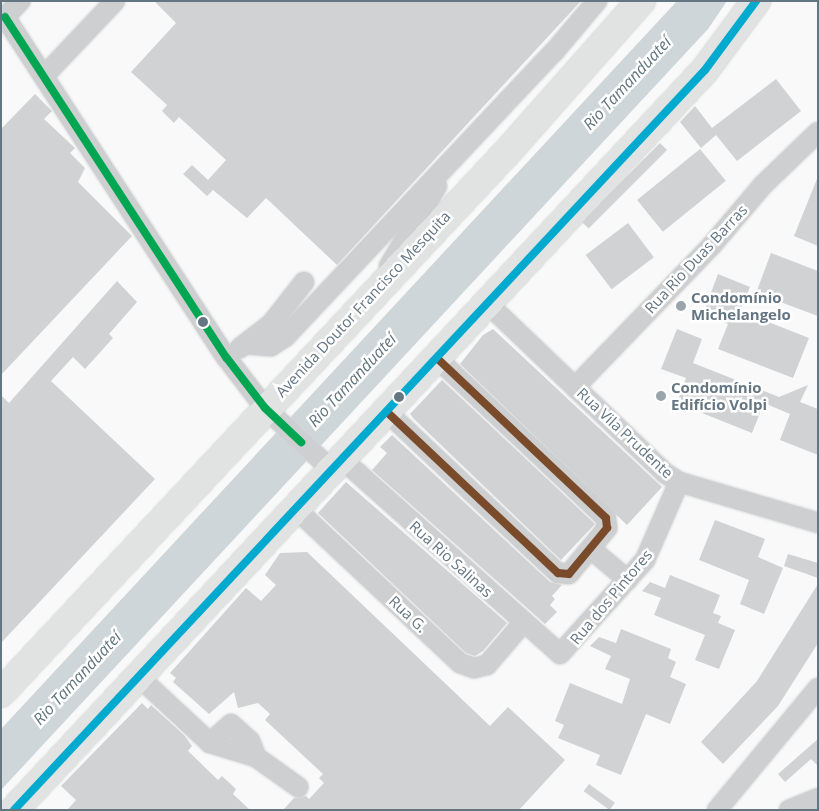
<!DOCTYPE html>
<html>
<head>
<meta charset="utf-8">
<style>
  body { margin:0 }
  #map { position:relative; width:819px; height:811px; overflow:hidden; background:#f9f9f9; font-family:"Open Sans",sans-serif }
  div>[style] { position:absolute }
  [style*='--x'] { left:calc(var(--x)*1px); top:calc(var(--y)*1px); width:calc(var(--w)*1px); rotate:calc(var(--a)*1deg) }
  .water>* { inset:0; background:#ced6d9 }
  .building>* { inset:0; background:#d0d2d3; transform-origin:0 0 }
  .roads { filter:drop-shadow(0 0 1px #d5d6d6) drop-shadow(0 0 1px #d5d6d6) }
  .minor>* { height:20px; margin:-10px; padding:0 10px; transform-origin:10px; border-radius:10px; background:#cecfd0 }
  .highway>* { height:28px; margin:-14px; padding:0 14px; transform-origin:14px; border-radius:14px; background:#e1e2e2 }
  .bus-1>* { height:8px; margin:-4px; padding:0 4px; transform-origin:4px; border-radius:4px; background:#00a651 }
  .bus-2>* { height:8px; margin:-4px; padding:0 4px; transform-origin:4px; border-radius:4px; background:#7a4b2a }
  .bus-3>* { height:8px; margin:-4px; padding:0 4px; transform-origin:4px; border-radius:4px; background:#00a9ce }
  .dots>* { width:14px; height:14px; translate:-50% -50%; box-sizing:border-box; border:2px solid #fff; border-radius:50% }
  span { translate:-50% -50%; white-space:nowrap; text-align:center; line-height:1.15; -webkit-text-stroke:5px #fff; paint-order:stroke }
  .street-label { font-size:15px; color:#657683 }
  .poi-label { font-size:15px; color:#657683; font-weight:700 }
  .left { translate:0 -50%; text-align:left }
  .water-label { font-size:16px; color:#60757c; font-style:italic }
  .frame { position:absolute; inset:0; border:2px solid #657683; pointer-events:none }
</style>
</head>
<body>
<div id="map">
  <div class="water">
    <div style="clip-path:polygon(677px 1px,727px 1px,708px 29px,1px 790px,1px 729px)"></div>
  </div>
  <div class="building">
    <div style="clip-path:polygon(154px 1px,581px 1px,337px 265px,266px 198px,247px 218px,213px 190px,207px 196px,183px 174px,192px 165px,208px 180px,226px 160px,179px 117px,174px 123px,162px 111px,167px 105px,131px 72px,176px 23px)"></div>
    <div style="clip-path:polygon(776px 79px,801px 111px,737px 161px,716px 135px,701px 148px,680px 122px,695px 106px,712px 128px)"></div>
    <div style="clip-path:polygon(35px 94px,52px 111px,44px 119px,75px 148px,70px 153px,85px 168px,78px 182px,132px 236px,1px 375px,1px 129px)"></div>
    <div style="left:660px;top:143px;width:10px;height:111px;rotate:45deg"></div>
    <div style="left:700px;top:149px;width:41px;height:81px;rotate:51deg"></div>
    <div style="clip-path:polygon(817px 179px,818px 179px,818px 246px,794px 236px)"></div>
    <div style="left:628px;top:223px;width:43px;height:53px;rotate:53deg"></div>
    <div style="clip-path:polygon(771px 253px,818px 271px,818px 316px,756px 293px)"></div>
    <div style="clip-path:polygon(718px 274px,750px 287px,740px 311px,809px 338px,793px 378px,718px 349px,728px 324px,703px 314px)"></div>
    <div style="clip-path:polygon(117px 281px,137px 302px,109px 334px,113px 338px,85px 369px,73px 357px,51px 381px,155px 479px,1px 643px,1px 395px,9px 403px)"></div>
    <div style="clip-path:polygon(493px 329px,662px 487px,627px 525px,460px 364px,483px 335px)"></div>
    <div style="clip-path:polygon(677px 329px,702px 339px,693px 363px,779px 397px,808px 385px,800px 402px,818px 409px,818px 455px,780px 440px,790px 414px,764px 403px,752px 433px,677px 403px,686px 378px,661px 369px)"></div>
    <div style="clip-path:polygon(442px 380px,595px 524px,561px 560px,414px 419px,410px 414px)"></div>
    <div style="clip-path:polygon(392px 435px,550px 582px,562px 585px,552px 596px,555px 599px,550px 605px,557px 612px,545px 624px,372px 470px,387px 453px,380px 447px)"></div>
    <div style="clip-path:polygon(346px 482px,507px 623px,483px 651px,475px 656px,466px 653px,318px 513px)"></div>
    <div style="clip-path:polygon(715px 520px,765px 539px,758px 557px,783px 568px,764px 614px,740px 604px,749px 580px,699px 560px)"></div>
    <div style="clip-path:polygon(307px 552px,490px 726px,508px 707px,565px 760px,519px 810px,283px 810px,294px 798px,306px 796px,309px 799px,324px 783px,319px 778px,323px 774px,265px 720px,270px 714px,258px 703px,238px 708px,234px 692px,209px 714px,173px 682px,176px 678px,170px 673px,246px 588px,261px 601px,276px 585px,265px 575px,280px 553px)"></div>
    <div style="clip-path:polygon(788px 554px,818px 563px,818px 578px,784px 566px)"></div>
    <div style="clip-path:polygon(670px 575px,720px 595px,713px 613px,721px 616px,718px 623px,735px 630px,719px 669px,695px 660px,705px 635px,654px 615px,661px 598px,642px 591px,650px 582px,665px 588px)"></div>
    <div style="clip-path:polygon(818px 584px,818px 643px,778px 706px,723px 764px,701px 742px,757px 681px)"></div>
    <div style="clip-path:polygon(621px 629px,671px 649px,668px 658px,676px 662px,670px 677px,686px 684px,670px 724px,646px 714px,621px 775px,596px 765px,600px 755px,558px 738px,564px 725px,555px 721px,570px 683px,622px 704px,630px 679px,605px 669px,611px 656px,590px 646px,599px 637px,616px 643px)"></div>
    <div style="clip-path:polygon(142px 703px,148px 709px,151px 705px,184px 735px,192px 746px,188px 751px,218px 780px,222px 776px,236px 789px,233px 794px,250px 810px,67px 810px,76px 800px,61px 786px)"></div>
    <div style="clip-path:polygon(818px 739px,818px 766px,811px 759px,785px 782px,778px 774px)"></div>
    <div style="left:589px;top:784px;width:32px;height:9px;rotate:36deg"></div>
  </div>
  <div class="roads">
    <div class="minor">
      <div style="--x:5;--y:17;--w:406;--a:57"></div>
      <div style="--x:226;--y:357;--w:64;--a:52.6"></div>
      <div style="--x:265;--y:408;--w:91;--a:42.8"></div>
      <div style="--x:1;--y:21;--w:28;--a:-46"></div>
      <div style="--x:45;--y:75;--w:102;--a:-46.6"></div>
      <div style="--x:389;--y:266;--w:93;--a:-59"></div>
      <div style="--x:488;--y:304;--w:245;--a:43.7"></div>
      <div style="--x:665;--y:473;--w:17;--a:33"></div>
      <div style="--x:679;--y:482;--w:145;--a:16.4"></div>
      <div style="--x:246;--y:344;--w:25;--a:5"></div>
      <div style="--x:271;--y:346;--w:17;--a:-33"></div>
      <div style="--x:285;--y:337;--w:392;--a:-46.7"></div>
      <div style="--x:554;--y:52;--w:67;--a:-49.9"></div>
      <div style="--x:240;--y:348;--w:41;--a:-38"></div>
      <div style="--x:272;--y:323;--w:52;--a:-52"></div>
      <div style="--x:575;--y:387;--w:197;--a:-46"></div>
      <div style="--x:712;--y:245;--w:80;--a:-49.6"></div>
      <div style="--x:764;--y:184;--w:75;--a:-43.9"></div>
      <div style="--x:387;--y:412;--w:235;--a:43.3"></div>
      <div style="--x:558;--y:573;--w:11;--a:5"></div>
      <div style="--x:569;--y:574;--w:60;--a:-50.4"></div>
      <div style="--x:607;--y:528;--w:10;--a:-96"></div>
      <div style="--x:606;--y:518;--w:233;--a:-136.6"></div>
      <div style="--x:342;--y:459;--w:292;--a:41.8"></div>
      <div style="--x:560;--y:654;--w:127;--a:-47.9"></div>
      <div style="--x:645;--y:560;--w:85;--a:-66.4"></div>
      <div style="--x:296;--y:509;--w:225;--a:43.2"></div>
      <div style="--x:460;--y:663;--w:15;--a:20"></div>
      <div style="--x:474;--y:668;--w:13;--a:-13"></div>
      <div style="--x:487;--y:665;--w:54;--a:-49.5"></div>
      <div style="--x:591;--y:549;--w:48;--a:40"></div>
      <div style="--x:139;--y:677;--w:97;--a:42.9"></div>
      <div style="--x:210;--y:743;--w:48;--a:16.9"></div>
      <div style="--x:256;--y:757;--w:52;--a:35.5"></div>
      <div style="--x:210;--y:743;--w:28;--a:-42"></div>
      <div style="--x:231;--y:724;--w:25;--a:42"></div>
      <div style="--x:250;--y:741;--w:17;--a:69"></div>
      <div style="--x:717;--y:810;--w:158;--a:-50.4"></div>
      <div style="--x:789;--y:810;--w:31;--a:-22"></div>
    </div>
    <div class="highway">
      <div style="--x:1;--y:693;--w:745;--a:-46.9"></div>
      <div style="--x:510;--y:149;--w:198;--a:-48.5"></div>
      <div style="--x:14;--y:810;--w:1012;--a:-46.96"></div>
      <div style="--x:705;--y:70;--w:86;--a:-53.5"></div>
    </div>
  </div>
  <div class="bus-1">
    <div style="--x:5;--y:17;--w:406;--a:57"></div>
    <div style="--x:226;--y:357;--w:64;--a:52.6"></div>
    <div style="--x:265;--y:408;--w:50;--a:43.4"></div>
  </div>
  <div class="bus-2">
    <div style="--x:387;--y:412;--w:235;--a:43.3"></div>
    <div style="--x:558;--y:573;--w:11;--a:5"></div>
    <div style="--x:569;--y:574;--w:60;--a:-50.4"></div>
    <div style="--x:607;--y:528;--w:10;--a:-96"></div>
    <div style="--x:606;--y:518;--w:233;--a:-136.6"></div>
  </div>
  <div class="bus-3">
    <div style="--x:14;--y:810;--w:1012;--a:-46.96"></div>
    <div style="--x:705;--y:70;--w:86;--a:-53.5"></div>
  </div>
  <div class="dots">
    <div style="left:681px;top:306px;background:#99a4ac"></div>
    <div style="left:203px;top:322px;background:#657683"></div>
    <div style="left:661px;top:396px;background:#99a4ac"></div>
    <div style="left:399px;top:397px;background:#657683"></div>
  </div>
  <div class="street-label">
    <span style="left:696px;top:259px;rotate:-47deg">Rua Rio Duas Barras</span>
    <span style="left:363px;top:304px;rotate:-47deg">Avenida Doutor Francisco Mesquita</span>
    <span style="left:625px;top:433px;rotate:43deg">Rua Vila Prudente</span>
    <span style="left:451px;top:559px;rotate:42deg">Rua Rio Salinas</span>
    <span style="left:611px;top:597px;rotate:-50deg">Rua dos Pintores</span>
    <span style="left:408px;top:614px;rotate:43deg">Rua G.</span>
  </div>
  <div class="poi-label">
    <span class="left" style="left:691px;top:306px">Condomínio<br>Michelangelo</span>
    <span class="left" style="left:671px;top:396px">Condomínio<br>Edifício Volpi</span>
  </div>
  <div class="water-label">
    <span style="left:627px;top:83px;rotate:-47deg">Rio Tamanduateí</span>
    <span style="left:352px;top:380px;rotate:-47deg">Rio Tamanduateí</span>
    <span style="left:77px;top:678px;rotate:-47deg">Rio Tamanduateí</span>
  </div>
  <div class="frame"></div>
</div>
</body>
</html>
